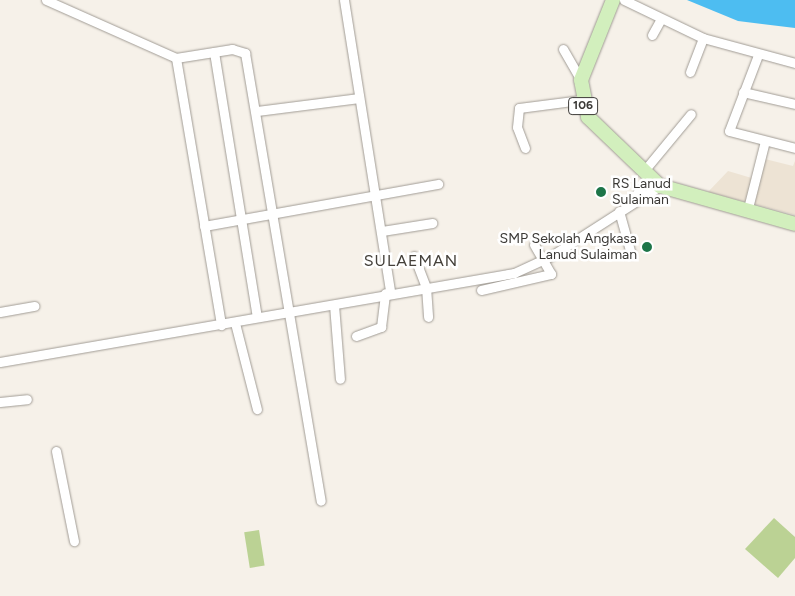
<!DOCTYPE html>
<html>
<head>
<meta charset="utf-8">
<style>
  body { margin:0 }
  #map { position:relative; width:795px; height:596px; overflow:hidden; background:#f6f1e9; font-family:Figtree,sans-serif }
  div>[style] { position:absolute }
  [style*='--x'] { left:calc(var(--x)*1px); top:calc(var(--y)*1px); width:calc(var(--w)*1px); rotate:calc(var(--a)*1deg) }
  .built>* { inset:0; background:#ede3d4 }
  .green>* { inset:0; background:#bbd294; transform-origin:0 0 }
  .water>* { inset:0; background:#4dbdf1 }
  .roads { filter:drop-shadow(0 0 1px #a19c95) drop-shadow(0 0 1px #a19c95) }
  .street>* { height:9px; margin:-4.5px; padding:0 4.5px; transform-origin:4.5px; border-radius:4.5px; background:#fff }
  .primary>* { height:14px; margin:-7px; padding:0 7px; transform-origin:7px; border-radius:7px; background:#d2efbd }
  .dots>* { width:14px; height:14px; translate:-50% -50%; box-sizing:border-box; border:2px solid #fff; border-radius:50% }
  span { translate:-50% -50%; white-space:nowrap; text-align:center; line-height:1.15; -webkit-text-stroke:5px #fff; paint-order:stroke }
  .shield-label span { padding:1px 4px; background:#fff; border:1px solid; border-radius:4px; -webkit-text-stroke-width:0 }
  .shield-label { font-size:12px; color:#3c3a37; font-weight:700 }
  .poi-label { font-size:14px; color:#3c3a37 }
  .left { translate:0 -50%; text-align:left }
  .right { translate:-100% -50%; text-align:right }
  .quarter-label { font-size:16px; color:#44403a; letter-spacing:1px }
</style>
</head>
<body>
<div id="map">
  <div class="built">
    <div style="clip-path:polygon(761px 158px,793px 166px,795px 161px,795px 215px,708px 192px,728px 171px,755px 179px)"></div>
  </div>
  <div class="green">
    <div style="clip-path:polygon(774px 518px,795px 537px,795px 558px,778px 578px,745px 549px)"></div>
    <div style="left:259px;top:530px;width:36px;height:15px;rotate:81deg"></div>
  </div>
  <div class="water">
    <div style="clip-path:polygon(687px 0,795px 0,795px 28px,738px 21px)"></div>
  </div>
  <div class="roads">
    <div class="street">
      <div style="--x:46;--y:0;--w:142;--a:24"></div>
      <div style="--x:176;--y:58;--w:57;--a:-9.1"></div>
      <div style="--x:232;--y:49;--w:14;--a:17"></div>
      <div style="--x:245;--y:53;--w:454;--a:80.4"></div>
      <div style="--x:344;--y:0;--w:296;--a:81"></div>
      <div style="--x:624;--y:0;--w:88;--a:25.7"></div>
      <div style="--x:703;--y:38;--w:95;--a:15.2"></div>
      <div style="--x:652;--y:35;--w:18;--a:-61"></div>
      <div style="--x:563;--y:49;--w:36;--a:60"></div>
      <div style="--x:214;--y:52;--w:268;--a:80.8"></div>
      <div style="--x:758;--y:55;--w:81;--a:110.9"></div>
      <div style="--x:729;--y:131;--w:68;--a:14.4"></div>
      <div style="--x:176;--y:58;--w:271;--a:80.4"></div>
      <div style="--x:690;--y:72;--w:36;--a:-69"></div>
      <div style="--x:743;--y:92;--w:53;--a:13"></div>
      <div style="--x:257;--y:111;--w:103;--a:-7.3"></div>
      <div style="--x:525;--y:148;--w:22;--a:-111"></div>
      <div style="--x:517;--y:127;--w:19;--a:-84"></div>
      <div style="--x:519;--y:108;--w:63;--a:-7.4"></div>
      <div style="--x:643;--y:172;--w:75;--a:-50.4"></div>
      <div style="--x:628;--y:204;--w:34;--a:-50"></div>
      <div style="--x:619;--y:211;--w:45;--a:74.4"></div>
      <div style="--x:747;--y:212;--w:73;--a:-75.8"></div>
      <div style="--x:204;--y:226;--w:238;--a:-10.2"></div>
      <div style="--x:382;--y:231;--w:51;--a:-9.1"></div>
      <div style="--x:414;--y:256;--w:33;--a:69"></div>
      <div style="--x:426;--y:287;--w:30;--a:86"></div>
      <div style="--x:481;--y:290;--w:72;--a:-12.9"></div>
      <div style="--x:551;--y:274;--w:34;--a:-120"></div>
      <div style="--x:334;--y:305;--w:74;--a:85.4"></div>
      <div style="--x:0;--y:312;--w:35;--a:-10"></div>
      <div style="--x:235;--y:323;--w:89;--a:75.7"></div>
      <div style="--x:356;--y:336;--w:27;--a:-20"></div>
      <div style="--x:381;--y:327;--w:34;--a:-83"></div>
      <div style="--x:0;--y:362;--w:522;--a:-9.82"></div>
      <div style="--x:514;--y:273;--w:41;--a:-24.7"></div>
      <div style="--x:551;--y:256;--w:130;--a:-32.7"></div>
      <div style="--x:0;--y:402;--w:27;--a:-6"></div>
      <div style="--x:56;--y:451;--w:92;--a:78.7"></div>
    </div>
    <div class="primary">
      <div style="--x:613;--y:0;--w:86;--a:111.8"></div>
      <div style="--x:581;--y:80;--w:38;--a:79"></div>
      <div style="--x:588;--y:117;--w:100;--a:43.8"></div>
      <div style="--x:660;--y:186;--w:140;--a:15.7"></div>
    </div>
  </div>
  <div class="dots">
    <div style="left:601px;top:192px;background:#1d7548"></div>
    <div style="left:647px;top:247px;background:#1d7548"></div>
  </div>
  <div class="shield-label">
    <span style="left:583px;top:106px">106</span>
  </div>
  <div class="poi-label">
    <span class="left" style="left:612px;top:192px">RS Lanud<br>Sulaiman</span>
    <span class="right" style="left:637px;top:247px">SMP Sekolah Angkasa<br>Lanud Sulaiman</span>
  </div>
  <div class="quarter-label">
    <span style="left:411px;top:261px">SULAEMAN</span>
  </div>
</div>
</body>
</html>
